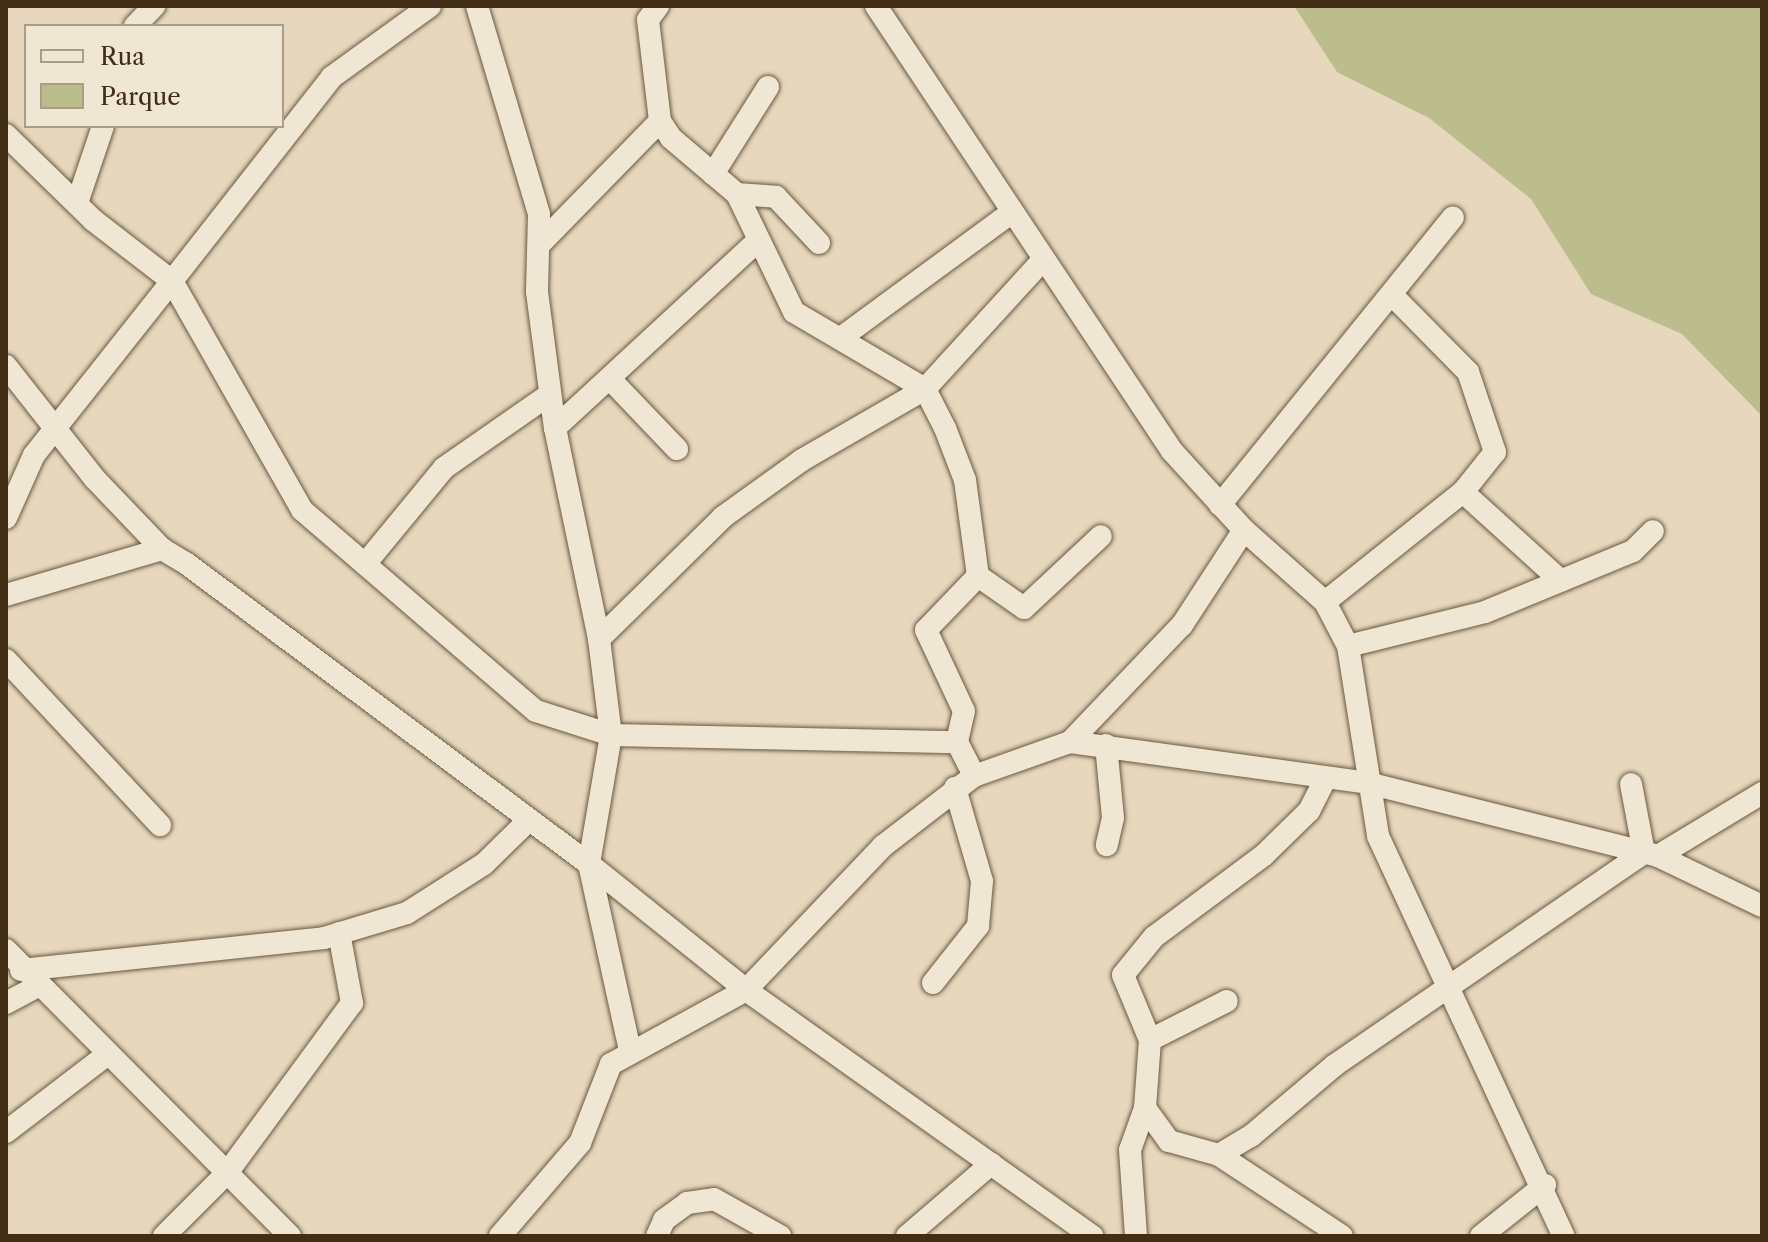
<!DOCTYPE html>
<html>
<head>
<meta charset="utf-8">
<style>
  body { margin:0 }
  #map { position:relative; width:1768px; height:1242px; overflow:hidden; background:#e7d8bd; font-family:"Libre Caslon Text",serif }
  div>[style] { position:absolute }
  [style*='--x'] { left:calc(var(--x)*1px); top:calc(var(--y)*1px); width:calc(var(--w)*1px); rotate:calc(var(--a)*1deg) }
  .green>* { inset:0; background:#bcbd8d }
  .roads { filter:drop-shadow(0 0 2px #6b583e) drop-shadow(0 0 2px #6b583e) }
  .minor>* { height:22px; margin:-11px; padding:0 11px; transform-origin:11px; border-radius:11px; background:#efe6d4 }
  span { translate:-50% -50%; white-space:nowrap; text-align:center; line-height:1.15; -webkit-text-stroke:7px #efe6d4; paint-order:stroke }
  .frame { position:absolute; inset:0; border:8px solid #422e14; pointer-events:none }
  .legend { position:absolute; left:24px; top:24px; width:260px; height:104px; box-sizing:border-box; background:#efe6d4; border:2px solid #aa9c87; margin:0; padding:10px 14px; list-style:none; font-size:24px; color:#422e14 }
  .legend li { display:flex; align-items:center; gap:16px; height:40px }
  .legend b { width:40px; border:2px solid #aa9c87 }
</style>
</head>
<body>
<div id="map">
  <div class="green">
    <div style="clip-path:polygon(1294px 6px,1762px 6px,1762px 416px,1682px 334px,1591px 294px,1531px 199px,1429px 118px,1337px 72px)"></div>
  </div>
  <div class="roads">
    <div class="minor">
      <div style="--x:430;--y:6;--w:121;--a:144.1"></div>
      <div style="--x:332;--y:77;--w:259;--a:128.1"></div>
      <div style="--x:172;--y:281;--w:263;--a:60.4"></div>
      <div style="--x:302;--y:510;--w:308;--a:40.7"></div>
      <div style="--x:536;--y:711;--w:79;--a:17.7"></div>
      <div style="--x:611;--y:735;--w:346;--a:1.2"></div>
      <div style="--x:957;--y:742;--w:38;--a:63"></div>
      <div style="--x:974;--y:776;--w:102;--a:-19.5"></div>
      <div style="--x:1070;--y:742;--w:301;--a:7.8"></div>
      <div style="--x:1368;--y:783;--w:299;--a:14.1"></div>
      <div style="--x:1658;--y:856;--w:115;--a:25.7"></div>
      <div style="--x:477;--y:6;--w:217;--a:73.4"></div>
      <div style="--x:539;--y:214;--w:78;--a:91.5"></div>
      <div style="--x:537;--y:292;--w:137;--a:82.5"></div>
      <div style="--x:555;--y:428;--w:216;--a:78.2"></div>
      <div style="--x:599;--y:639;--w:97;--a:82.9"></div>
      <div style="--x:611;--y:735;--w:131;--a:99.7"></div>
      <div style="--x:589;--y:864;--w:201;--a:38.7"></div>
      <div style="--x:746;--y:990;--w:425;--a:35.4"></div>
      <div style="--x:658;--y:6;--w:17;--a:126"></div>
      <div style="--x:648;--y:20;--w:102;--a:83.2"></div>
      <div style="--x:660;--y:121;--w:20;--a:57"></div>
      <div style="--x:671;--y:138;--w:87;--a:40.3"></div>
      <div style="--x:737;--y:194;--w:131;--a:64.2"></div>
      <div style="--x:794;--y:312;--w:152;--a:30.4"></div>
      <div style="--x:925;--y:389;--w:44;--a:62.9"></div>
      <div style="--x:945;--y:428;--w:56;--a:69"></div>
      <div style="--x:965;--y:480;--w:97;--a:82.3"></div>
      <div style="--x:978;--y:576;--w:75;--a:133.9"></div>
      <div style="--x:926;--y:630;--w:89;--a:64.9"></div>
      <div style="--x:964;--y:711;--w:32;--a:103"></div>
      <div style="--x:876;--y:6;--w:534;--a:56.37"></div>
      <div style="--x:1172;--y:451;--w:107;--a:47.7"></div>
      <div style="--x:1244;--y:530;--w:108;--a:41.6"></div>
      <div style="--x:1325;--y:602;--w:50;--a:62.4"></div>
      <div style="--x:1348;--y:646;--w:192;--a:81"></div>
      <div style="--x:1378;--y:836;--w:441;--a:65.1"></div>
      <div style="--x:135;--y:26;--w:28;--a:-46"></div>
      <div style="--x:6;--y:135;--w:122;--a:44.3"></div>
      <div style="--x:93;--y:220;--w:100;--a:37.7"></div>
      <div style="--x:172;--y:281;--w:222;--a:128.4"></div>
      <div style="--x:34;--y:455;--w:69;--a:114"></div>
      <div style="--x:713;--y:174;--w:103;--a:-57.7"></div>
      <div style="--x:737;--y:194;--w:39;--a:4"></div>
      <div style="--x:776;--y:197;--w:63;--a:46.9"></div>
      <div style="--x:77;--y:203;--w:81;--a:-71.3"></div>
      <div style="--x:539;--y:245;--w:173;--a:-45.7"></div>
      <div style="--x:842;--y:337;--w:211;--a:-36.3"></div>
      <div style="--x:6;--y:366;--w:144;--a:51.8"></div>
      <div style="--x:95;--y:479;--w:97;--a:46.3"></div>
      <div style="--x:610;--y:379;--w:97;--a:46.3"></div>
      <div style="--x:555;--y:428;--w:277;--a:-42.7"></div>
      <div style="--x:1463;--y:492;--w:132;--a:42.2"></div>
      <div style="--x:1220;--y:505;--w:370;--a:-51"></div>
      <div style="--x:365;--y:564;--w:124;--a:-50.5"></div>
      <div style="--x:444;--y:468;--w:129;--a:-34.9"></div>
      <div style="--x:978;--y:576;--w:56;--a:34.8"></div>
      <div style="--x:1024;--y:608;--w:105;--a:-43.1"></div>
      <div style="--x:6;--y:595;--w:163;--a:-16.4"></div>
      <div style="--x:162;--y:549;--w:29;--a:31"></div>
      <div style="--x:187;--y:564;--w:502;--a:36.73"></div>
      <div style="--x:589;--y:864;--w:191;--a:77.6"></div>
      <div style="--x:1325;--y:602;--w:176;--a:-38.6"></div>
      <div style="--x:1463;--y:492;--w:51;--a:-51.3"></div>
      <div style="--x:1495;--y:452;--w:84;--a:-108.6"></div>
      <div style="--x:1468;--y:372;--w:108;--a:-134.6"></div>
      <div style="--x:599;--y:639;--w:174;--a:-44.5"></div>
      <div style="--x:723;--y:517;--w:97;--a:-35.8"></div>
      <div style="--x:802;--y:460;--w:142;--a:-30"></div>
      <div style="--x:925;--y:389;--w:172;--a:-47.6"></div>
      <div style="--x:1348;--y:646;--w:141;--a:-13.9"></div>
      <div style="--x:1485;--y:612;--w:160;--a:-22.4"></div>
      <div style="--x:1633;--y:551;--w:28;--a:-45"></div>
      <div style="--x:6;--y:660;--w:226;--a:47"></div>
      <div style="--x:1070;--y:742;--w:162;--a:-46.3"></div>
      <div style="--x:1182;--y:625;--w:113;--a:-56.9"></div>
      <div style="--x:1106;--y:745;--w:73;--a:84.5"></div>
      <div style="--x:1113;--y:818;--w:28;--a:103"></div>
      <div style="--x:1658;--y:856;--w:122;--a:-31.2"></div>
      <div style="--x:6;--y:950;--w:403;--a:45.2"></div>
      <div style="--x:21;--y:970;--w:305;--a:-6"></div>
      <div style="--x:324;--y:938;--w:87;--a:-16.8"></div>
      <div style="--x:407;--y:913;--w:91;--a:-32.5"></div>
      <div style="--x:484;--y:864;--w:63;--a:-44.4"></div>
      <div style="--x:933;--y:983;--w:73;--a:-51.7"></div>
      <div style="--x:978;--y:926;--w:45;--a:-84.9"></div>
      <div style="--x:982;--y:881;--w:97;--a:-106.2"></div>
      <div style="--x:6;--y:1003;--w:36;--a:-28"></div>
      <div style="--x:1150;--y:1040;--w:86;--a:-26.9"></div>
      <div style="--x:1145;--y:1108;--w:41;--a:54"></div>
      <div style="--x:1169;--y:1141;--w:52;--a:15.6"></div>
      <div style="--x:1219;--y:1155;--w:37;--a:-31"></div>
      <div style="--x:1251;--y:1136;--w:110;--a:-40.2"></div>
      <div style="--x:1335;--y:1065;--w:375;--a:-34.5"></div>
      <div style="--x:1644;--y:853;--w:70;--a:-100.7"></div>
      <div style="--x:6;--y:1132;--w:125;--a:-37.5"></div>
      <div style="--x:1219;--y:1155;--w:147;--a:33.4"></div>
      <div style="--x:164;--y:1236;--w:89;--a:-45"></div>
      <div style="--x:227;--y:1173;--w:211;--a:-53.7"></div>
      <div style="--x:352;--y:1003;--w:71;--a:-100.5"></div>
      <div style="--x:500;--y:1236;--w:123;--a:-49.3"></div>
      <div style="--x:580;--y:1143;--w:85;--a:-68.6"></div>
      <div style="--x:611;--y:1064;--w:154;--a:-28.7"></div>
      <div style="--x:746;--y:990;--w:199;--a:-46.4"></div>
      <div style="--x:883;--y:846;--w:115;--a:-37.6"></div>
      <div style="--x:657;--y:1236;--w:17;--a:-66"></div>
      <div style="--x:664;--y:1220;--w:29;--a:-36"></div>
      <div style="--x:687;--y:1203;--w:27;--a:-8"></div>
      <div style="--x:714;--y:1199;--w:76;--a:29.3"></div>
      <div style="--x:907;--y:1236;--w:111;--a:-40.6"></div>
      <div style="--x:1136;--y:1236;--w:86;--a:-94"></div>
      <div style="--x:1130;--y:1150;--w:45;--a:-70.3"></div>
      <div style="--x:1145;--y:1108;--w:68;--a:-85.8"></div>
      <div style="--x:1150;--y:1040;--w:70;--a:-112.6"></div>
      <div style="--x:1123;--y:975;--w:49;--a:-50.8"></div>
      <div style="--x:1154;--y:937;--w:137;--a:-36.7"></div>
      <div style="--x:1264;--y:855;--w:63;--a:-44.4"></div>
      <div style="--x:1309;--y:811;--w:33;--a:-63"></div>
      <div style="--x:1481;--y:1236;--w:82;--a:-38.6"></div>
    </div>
  </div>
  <div class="frame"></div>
  <ul class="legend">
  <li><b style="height:10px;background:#efe6d4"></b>Rua</li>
  <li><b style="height:22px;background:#bcbd8d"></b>Parque</li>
  </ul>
</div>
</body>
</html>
